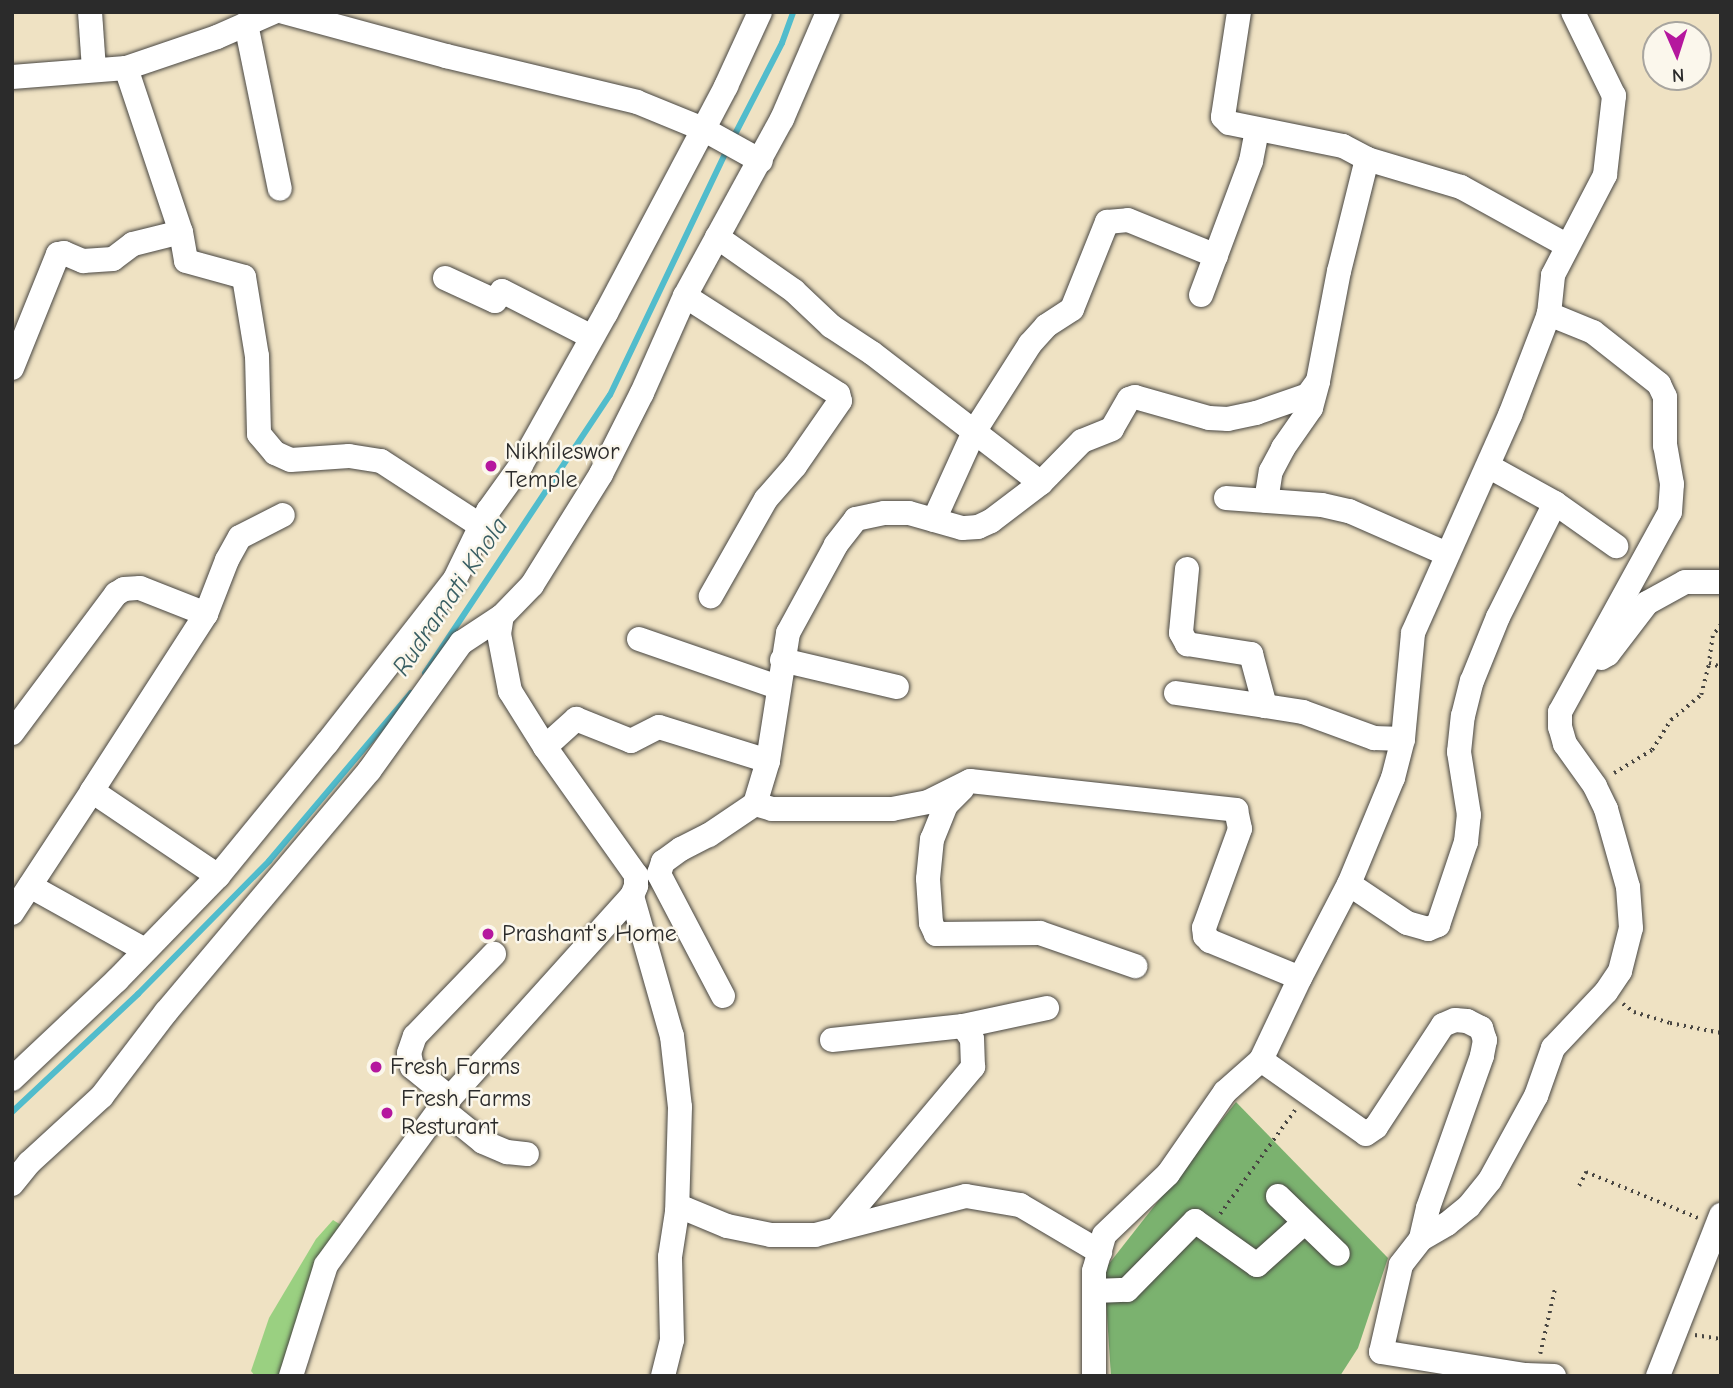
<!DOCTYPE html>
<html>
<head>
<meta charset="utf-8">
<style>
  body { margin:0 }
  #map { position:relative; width:1733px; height:1388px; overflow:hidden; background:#efe2c3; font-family:"Comic Neue",sans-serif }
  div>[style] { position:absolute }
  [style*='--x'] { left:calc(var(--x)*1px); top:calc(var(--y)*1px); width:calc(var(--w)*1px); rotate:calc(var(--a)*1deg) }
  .green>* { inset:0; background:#9ad081 }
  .forest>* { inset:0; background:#7bb26f }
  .stream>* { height:6px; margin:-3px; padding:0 3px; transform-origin:3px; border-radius:3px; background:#51bccc }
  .path>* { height:3.5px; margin-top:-1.75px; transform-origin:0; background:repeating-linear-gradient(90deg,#484642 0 2px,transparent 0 7px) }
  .roads { filter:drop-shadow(0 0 2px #484642) drop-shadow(0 0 2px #484642) }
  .minor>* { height:24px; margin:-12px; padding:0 12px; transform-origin:12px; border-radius:12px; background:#fff }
  .dots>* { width:19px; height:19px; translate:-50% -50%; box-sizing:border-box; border:4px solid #fbf7ec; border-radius:50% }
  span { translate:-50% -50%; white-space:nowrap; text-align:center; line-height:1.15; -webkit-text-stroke:5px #fbf7ec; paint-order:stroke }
  .poi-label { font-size:24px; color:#2b2b2b }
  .left { translate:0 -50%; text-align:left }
  .water-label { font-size:26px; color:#385e63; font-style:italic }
  .frame { position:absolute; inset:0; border:14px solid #2b2b2b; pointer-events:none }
  .north { position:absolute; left:1642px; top:21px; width:70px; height:70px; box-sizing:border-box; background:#fbf7ec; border:2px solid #a8a59f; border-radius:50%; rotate:177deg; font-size:19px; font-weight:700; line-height:28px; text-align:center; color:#2b2b2b }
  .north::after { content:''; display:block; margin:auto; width:24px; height:32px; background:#b5179e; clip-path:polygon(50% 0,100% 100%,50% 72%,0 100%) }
</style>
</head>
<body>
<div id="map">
  <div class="green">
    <div style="clip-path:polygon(333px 1220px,346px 1228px,279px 1376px,255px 1376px,251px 1371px,269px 1318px,316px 1239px)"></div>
  </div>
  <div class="forest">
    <div style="clip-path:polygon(1236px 1102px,1388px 1258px,1358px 1348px,1340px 1376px,1111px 1376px,1104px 1270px)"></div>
  </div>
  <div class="stream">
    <div style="--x:732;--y:140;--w:109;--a:-62.7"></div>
    <div style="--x:782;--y:43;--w:33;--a:-70"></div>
    <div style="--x:425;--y:673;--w:334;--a:-56.4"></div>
    <div style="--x:610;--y:395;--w:272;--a:-64.5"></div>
    <div style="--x:12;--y:1112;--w:173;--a:-43.1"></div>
    <div style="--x:138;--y:994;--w:187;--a:-45.4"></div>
    <div style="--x:269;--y:861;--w:220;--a:-49.8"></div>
  </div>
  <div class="path">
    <div style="--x:1721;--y:625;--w:14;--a:126"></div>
    <div style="--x:1713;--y:636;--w:27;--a:98"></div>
    <div style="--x:1709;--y:663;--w:13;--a:18"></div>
    <div style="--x:1614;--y:773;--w:44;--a:-31.2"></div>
    <div style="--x:1652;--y:750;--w:36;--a:-58"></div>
    <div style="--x:1671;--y:720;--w:39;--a:-40"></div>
    <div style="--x:1701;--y:695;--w:33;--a:-76"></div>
    <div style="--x:1623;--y:1004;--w:14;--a:36"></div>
    <div style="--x:1634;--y:1012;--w:38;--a:17"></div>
    <div style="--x:1670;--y:1023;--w:52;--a:11.1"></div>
    <div style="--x:1579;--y:1186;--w:16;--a:-63"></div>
    <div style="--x:1586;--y:1172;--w:121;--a:22.3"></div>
    <div style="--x:1220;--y:1214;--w:128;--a:-54.2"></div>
    <div style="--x:1695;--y:1335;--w:26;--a:9"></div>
    <div style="--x:1540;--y:1354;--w:68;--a:-77.2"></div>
  </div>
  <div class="roads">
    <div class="minor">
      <div style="--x:90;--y:12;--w:57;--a:86"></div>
      <div style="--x:284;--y:12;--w:168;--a:15.2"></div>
      <div style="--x:446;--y:56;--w:196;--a:13.5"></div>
      <div style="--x:637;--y:102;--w:71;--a:22.2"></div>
      <div style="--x:703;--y:129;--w:66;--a:28.9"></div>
      <div style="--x:1239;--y:12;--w:106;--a:98.7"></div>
      <div style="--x:1223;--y:117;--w:8;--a:45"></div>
      <div style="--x:1229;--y:123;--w:116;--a:11.4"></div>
      <div style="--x:1343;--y:146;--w:27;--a:28"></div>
      <div style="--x:1367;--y:159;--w:98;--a:16.6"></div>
      <div style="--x:1461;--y:187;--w:120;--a:28.9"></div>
      <div style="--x:246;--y:24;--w:168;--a:78.4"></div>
      <div style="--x:126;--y:68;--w:96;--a:-18.8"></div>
      <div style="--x:217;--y:37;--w:62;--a:-23.7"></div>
      <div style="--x:12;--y:77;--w:114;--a:-4.5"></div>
      <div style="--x:126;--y:68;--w:173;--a:71.5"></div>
      <div style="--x:181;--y:232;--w:29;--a:80"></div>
      <div style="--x:186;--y:261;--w:60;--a:15.4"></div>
      <div style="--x:244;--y:277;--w:80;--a:80.7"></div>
      <div style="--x:257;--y:356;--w:78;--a:88.5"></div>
      <div style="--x:259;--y:434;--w:25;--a:50"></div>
      <div style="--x:275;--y:453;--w:17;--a:24"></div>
      <div style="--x:291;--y:460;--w:58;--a:-3.9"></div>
      <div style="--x:349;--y:456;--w:32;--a:9"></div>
      <div style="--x:381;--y:461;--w:119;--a:33"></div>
      <div style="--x:1367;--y:159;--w:115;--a:104"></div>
      <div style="--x:1339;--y:271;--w:112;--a:100.8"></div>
      <div style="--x:1318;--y:381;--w:17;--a:126"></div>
      <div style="--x:1308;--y:395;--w:55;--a:160.9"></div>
      <div style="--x:1256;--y:413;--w:29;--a:168"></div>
      <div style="--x:1228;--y:419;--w:19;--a:-177"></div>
      <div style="--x:1209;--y:418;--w:77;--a:-164.2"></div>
      <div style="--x:1135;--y:397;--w:6;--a:162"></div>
      <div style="--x:1129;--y:399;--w:34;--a:120"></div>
      <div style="--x:1112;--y:429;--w:32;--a:158"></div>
      <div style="--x:1082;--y:441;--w:59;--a:134.3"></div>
      <div style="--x:1041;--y:483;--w:63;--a:142.8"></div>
      <div style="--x:991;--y:521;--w:14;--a:155"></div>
      <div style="--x:978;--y:527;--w:16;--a:176"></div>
      <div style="--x:962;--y:528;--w:55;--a:-164.2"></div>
      <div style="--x:909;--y:513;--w:25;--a:180"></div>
      <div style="--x:884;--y:513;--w:29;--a:168"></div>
      <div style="--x:856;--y:519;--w:33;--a:128"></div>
      <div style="--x:836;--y:545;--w:100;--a:118.6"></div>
      <div style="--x:788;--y:633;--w:130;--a:98.9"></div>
      <div style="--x:768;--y:761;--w:45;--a:106.8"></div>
      <div style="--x:755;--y:804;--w:18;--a:16"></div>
      <div style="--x:772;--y:809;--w:120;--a:0"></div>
      <div style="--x:892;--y:809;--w:37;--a:-11"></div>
      <div style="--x:928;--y:802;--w:47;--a:-26.6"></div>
      <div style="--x:970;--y:781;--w:268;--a:6.2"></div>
      <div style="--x:1236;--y:810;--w:19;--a:78"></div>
      <div style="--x:1240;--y:829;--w:105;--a:110"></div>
      <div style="--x:1204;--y:928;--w:8;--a:83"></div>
      <div style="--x:1205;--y:936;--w:7;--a:45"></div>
      <div style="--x:1210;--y:941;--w:97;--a:22.3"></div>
      <div style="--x:1300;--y:978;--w:106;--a:-62.5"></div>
      <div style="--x:1349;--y:884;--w:115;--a:-67.5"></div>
      <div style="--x:1393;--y:778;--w:40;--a:-75.6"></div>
      <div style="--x:1403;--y:739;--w:106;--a:-84.6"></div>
      <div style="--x:1413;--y:633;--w:239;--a:-66"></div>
      <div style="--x:1510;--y:415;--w:108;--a:-68.9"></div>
      <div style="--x:1549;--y:314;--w:39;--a:-84"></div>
      <div style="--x:1553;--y:275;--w:113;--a:-62.5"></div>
      <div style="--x:1605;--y:175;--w:80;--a:-83.5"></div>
      <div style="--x:1614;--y:96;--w:93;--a:-116"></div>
      <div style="--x:717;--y:237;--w:94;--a:35"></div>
      <div style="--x:794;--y:291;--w:51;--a:43.4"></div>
      <div style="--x:831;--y:326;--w:49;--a:33.4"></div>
      <div style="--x:872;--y:353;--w:213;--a:37.6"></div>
      <div style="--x:445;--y:278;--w:55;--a:24.7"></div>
      <div style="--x:495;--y:301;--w:12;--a:-55"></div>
      <div style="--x:502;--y:291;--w:101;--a:27.1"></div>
      <div style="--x:1201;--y:295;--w:143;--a:-69.5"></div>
      <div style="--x:1251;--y:161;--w:32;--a:-79"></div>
      <div style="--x:685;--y:296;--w:182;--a:32.6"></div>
      <div style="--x:838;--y:394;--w:7;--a:74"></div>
      <div style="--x:840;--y:401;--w:79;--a:124.7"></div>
      <div style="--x:795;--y:466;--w:44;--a:131.3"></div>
      <div style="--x:766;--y:499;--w:112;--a:119.6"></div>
      <div style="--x:12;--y:368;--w:123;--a:-68"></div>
      <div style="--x:58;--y:254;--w:6;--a:-9"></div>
      <div style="--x:64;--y:253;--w:21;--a:23"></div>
      <div style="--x:83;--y:261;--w:30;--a:-4"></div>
      <div style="--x:113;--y:259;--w:25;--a:-37"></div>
      <div style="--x:133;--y:244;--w:49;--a:-14"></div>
      <div style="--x:1488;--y:466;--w:77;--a:28.9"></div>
      <div style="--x:1555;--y:503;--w:75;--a:35.2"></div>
      <div style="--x:1226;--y:498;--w:96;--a:4.2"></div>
      <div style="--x:1322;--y:505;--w:28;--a:13"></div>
      <div style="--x:1349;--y:511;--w:107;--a:23.7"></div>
      <div style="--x:1266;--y:501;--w:30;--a:-81"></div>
      <div style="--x:1271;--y:471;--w:26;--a:-62"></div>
      <div style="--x:1283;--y:448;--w:49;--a:-55"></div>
      <div style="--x:1311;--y:408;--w:27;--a:-75"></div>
      <div style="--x:934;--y:520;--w:97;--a:-65.6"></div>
      <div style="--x:974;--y:432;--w:104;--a:-57.5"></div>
      <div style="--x:1030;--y:344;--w:24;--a:-48"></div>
      <div style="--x:1046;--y:326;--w:31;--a:-33"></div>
      <div style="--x:1072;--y:309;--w:94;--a:-68.1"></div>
      <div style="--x:1107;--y:222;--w:21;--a:-5"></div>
      <div style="--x:1128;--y:220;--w:95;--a:22.2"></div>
      <div style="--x:1187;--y:569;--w:64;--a:95.4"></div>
      <div style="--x:1181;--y:633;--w:13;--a:61"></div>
      <div style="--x:1187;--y:644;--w:65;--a:8.9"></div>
      <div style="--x:1251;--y:654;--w:54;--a:74.9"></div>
      <div style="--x:1265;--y:706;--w:38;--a:9"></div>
      <div style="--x:1303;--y:712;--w:76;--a:20.1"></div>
      <div style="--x:1374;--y:738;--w:29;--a:2"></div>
      <div style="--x:206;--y:614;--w:58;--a:-68.7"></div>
      <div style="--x:227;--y:560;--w:26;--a:-61"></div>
      <div style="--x:240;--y:537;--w:48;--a:-27.1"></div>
      <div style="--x:639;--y:639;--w:147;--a:19.1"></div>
      <div style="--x:1601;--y:658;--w:8;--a:-30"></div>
      <div style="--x:1608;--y:654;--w:64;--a:-52.6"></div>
      <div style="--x:1647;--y:603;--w:43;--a:-28.9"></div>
      <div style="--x:1685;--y:582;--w:36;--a:0"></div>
      <div style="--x:782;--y:660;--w:118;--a:13.2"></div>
      <div style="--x:1176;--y:693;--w:90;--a:8.3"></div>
      <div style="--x:12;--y:733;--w:174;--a:-53.2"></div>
      <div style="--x:116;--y:594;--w:9;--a:-32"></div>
      <div style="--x:124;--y:589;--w:16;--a:-4"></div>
      <div style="--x:140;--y:588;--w:71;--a:21.5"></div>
      <div style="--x:206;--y:614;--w:211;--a:122.8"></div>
      <div style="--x:545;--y:747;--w:42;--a:-42.1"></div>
      <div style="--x:576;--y:719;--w:59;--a:21.8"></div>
      <div style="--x:631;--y:741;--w:31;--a:-27"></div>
      <div style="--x:659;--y:727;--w:114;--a:17.3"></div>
      <div style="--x:962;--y:789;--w:23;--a:135"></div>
      <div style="--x:946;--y:805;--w:37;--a:112"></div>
      <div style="--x:932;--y:839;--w:40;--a:95.7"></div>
      <div style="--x:928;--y:879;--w:44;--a:86.1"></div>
      <div style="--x:931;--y:923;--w:12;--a:66"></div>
      <div style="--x:936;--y:934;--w:104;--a:-0.6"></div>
      <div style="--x:1040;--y:933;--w:101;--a:19.2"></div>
      <div style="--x:1349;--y:884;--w:70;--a:33.9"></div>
      <div style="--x:1407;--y:923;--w:22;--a:16"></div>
      <div style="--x:1428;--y:929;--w:11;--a:-22"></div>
      <div style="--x:1438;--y:925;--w:88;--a:-71.4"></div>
      <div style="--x:1466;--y:842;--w:27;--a:-84"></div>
      <div style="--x:1469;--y:815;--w:64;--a:-99"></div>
      <div style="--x:1459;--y:752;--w:36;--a:-84"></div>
      <div style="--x:1463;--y:716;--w:36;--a:-76"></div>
      <div style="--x:1472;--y:681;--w:69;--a:-67.9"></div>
      <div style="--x:1498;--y:617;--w:127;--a:-63.4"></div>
      <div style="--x:30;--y:886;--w:132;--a:29.1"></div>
      <div style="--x:632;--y:896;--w:146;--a:74.1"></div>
      <div style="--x:672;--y:1036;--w:71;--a:83.6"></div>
      <div style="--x:680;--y:1107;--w:105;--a:91.6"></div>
      <div style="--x:12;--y:913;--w:146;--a:-56.7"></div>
      <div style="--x:92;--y:791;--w:152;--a:34"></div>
      <div style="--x:723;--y:996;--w:138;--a:-117.7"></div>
      <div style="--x:659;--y:874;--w:13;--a:-72"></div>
      <div style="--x:663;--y:862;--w:22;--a:-36"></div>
      <div style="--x:681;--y:849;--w:31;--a:-27"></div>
      <div style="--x:709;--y:835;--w:55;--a:-34"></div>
      <div style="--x:832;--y:1040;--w:132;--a:-6.1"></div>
      <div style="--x:963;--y:1026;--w:86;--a:-12.1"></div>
      <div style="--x:1261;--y:1060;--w:128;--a:35.2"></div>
      <div style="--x:1366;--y:1134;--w:12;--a:-35"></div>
      <div style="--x:1376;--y:1127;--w:122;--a:-56.7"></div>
      <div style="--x:1443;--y:1025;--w:13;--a:-23"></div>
      <div style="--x:1455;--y:1020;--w:12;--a:5"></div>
      <div style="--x:1467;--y:1021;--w:16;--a:27"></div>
      <div style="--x:1481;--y:1028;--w:13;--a:72"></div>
      <div style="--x:1485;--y:1040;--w:16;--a:101"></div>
      <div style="--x:1482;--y:1056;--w:161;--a:109.6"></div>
      <div style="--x:1428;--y:1208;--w:32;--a:103"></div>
      <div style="--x:1421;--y:1239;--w:33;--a:128"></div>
      <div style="--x:1401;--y:1265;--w:89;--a:102.9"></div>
      <div style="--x:1381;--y:1352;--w:146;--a:9.1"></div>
      <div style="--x:1525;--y:1375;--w:29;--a:2"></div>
      <div style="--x:12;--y:1079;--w:144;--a:-43.3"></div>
      <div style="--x:117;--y:980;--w:145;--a:-45.8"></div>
      <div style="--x:218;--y:876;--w:172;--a:-50.7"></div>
      <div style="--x:327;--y:743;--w:208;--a:-52"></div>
      <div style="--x:455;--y:579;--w:76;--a:-64.1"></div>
      <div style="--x:488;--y:511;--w:57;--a:-54.3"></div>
      <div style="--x:521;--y:465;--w:174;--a:-60.8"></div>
      <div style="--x:606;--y:313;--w:257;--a:-62.1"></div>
      <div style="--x:726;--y:86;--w:81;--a:-65.3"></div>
      <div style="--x:450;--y:1098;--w:49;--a:-140.8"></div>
      <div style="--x:412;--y:1067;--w:14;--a:-102"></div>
      <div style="--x:409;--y:1053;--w:18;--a:-71"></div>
      <div style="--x:415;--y:1036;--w:114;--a:-46.1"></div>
      <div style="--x:441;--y:1108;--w:54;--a:39"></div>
      <div style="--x:483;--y:1142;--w:26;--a:23"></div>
      <div style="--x:507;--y:1152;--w:20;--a:6"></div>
      <div style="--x:12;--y:1184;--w:27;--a:-51"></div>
      <div style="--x:29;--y:1163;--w:99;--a:-42.5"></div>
      <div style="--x:102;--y:1096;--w:106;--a:-52.7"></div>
      <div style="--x:166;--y:1012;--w:315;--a:-49.9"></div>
      <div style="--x:369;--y:771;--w:158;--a:-54.3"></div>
      <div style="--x:461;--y:643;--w:49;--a:-33.4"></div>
      <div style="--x:502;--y:616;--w:43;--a:-45.9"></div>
      <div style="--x:532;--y:585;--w:131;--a:-58.1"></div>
      <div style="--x:601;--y:474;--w:91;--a:-63.2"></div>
      <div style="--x:642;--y:393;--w:106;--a:-66.1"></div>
      <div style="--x:685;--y:296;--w:202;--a:-61.3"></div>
      <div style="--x:782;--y:119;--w:116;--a:-66.7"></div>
      <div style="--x:1278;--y:1196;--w:83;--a:44"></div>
      <div style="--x:837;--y:1229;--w:212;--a:-50"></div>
      <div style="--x:973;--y:1067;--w:28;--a:-92"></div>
      <div style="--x:972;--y:1039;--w:16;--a:-125"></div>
      <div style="--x:1421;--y:1239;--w:30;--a:-30"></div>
      <div style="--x:1447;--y:1224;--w:28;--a:-39"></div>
      <div style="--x:1469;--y:1206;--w:33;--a:-51"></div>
      <div style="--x:1490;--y:1180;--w:96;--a:-61.3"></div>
      <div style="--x:1536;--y:1096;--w:51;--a:-70.5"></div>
      <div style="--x:1553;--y:1048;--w:77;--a:-46.6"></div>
      <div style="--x:1606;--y:992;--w:25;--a:-56"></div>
      <div style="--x:1620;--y:971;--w:44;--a:-75.7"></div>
      <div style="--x:1631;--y:928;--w:41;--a:-94.2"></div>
      <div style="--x:1628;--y:887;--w:81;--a:-105.8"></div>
      <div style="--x:1606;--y:809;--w:25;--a:-116"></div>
      <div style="--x:1595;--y:786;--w:52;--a:-125.5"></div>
      <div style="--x:1565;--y:744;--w:18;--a:-106"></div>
      <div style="--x:1560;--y:727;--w:15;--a:-90"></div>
      <div style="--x:1560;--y:712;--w:228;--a:-61.2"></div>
      <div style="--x:1670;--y:512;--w:28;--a:-86"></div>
      <div style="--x:1672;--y:484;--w:39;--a:-100"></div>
      <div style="--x:1665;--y:446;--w:49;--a:-90"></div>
      <div style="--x:1665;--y:397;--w:14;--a:-115"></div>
      <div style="--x:1659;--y:384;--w:84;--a:-141.8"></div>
      <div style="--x:1593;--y:332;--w:48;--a:-157.8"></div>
      <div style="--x:1094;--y:1291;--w:33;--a:-2"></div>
      <div style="--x:1127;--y:1290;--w:97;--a:-45.4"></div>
      <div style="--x:1195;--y:1221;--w:76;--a:35.4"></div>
      <div style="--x:1257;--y:1265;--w:64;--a:-41.9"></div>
      <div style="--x:291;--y:1376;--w:116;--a:-72.5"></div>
      <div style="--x:326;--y:1265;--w:192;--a:-53.9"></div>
      <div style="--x:439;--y:1110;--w:288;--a:-48"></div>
      <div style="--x:632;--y:896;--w:11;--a:-68"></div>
      <div style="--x:636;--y:886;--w:11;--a:-90"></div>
      <div style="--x:636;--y:875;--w:157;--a:-125.4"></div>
      <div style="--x:545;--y:747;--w:66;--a:-122"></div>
      <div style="--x:510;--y:691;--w:58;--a:-100.9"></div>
      <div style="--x:499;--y:634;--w:18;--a:-81"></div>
      <div style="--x:663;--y:1376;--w:37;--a:-76"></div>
      <div style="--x:672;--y:1340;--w:83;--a:-91.4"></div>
      <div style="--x:670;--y:1257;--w:46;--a:-81.2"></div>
      <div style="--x:677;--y:1212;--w:9;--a:-18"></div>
      <div style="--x:686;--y:1209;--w:44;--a:22.5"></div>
      <div style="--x:727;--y:1226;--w:45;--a:11.6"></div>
      <div style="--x:771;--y:1235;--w:44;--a:0"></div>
      <div style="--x:815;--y:1235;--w:156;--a:-14.5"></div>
      <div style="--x:966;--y:1196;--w:55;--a:9.5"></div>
      <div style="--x:1020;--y:1205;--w:93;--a:30.4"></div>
      <div style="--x:1094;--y:1376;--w:105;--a:-90"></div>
      <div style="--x:1094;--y:1271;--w:37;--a:-74"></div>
      <div style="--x:1104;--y:1235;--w:88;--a:-43.6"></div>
      <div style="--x:1168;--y:1174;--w:100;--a:-55.2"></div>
      <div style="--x:1225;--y:1092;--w:48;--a:-41.6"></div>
      <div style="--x:1261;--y:1060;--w:91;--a:-64.6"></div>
      <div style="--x:1658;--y:1376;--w:173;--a:-68.6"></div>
    </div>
  </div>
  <div class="dots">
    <div style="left:491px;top:466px;background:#b5179e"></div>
    <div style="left:488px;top:934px;background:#b5179e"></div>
    <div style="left:376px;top:1067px;background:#b5179e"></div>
    <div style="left:387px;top:1113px;background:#b5179e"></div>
  </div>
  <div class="poi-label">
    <span class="left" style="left:505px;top:466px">Nikhileswor<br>Temple</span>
    <span class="left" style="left:502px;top:934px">Prashant's Home</span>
    <span class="left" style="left:390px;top:1067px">Fresh Farms</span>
    <span class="left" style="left:401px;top:1113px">Fresh Farms<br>Resturant</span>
  </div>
  <div class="water-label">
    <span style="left:451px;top:597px;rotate:-56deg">Rudramati Khola</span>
  </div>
  <div class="frame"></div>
  <div class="north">N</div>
</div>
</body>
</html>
